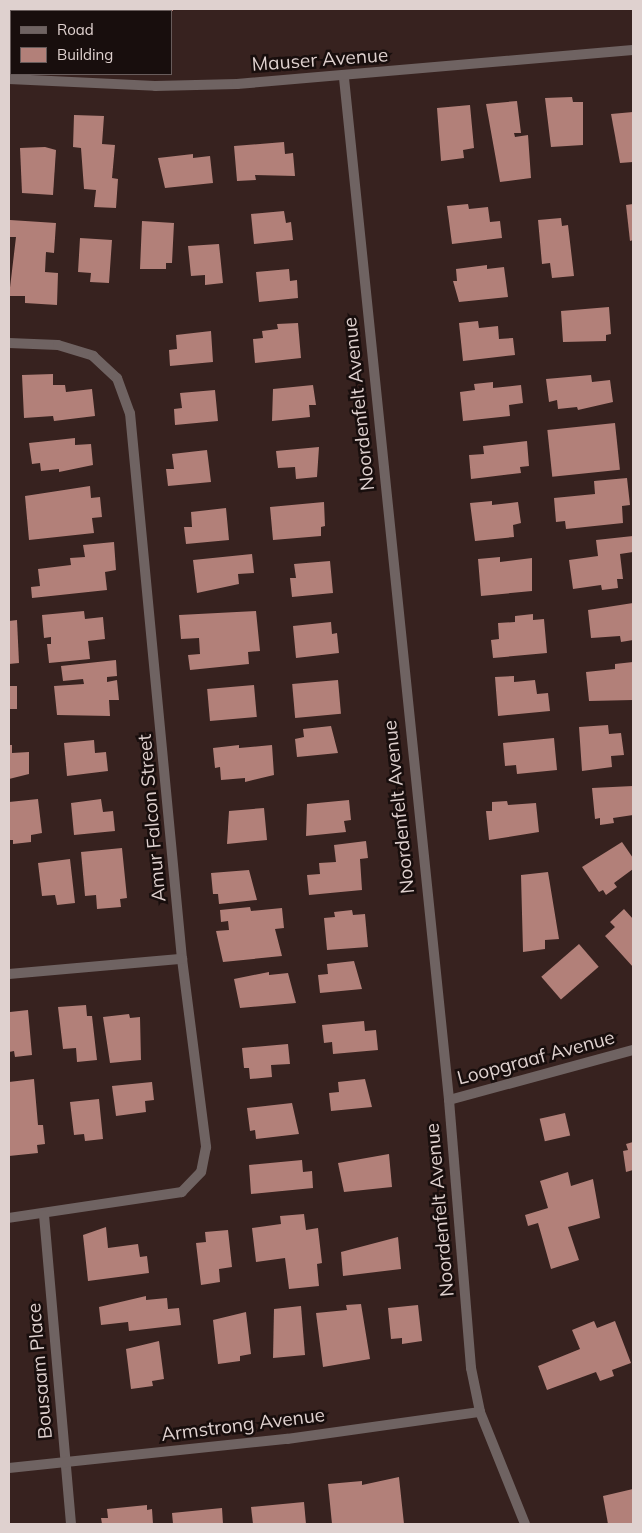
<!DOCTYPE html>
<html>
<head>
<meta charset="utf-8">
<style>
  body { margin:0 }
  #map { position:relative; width:642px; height:1533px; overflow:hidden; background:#37221f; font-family:Mulish,sans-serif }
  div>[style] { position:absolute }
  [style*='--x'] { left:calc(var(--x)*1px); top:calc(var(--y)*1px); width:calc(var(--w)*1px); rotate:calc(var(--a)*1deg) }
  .building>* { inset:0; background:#b28079; transform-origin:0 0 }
  .minor>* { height:10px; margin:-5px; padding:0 5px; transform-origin:5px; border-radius:5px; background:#6f6362 }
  span { translate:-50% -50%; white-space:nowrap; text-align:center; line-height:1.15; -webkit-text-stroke:5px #180e0d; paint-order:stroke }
  .street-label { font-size:19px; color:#dfd1cf }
  .frame { position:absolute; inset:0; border:10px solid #dfd1cf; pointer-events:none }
  .legend { position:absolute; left:10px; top:10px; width:162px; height:65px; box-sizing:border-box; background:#180e0d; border:1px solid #685c5b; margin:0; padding:6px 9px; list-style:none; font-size:15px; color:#dfd1cf }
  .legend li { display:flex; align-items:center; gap:10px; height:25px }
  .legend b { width:25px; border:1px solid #685c5b }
</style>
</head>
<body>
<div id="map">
  <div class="building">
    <div style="clip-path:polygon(9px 9px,73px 9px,73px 11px,11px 11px,11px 20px)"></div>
    <div style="left:139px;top:9px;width:34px;height:2px"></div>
    <div style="clip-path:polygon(572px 97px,573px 102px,583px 102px,583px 145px,551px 147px,545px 98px)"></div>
    <div style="clip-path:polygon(517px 101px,521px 133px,514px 133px,515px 137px,528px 135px,531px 178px,500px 182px,486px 104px)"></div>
    <div style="clip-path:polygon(470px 105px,474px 148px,463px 150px,464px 158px,441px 161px,437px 108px)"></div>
    <div style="clip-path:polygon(633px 112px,633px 162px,620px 163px,611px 114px)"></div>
    <div style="clip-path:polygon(74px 115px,104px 116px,102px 144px,115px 145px,112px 178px,118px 179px,116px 208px,94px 207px,96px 190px,84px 189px,81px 148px,73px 147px)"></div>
    <div style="clip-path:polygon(284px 142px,285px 154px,293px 153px,295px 176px,255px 175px,256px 180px,237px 181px,234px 146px)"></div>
    <div style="clip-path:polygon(45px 147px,56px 150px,53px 195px,22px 193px,20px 148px)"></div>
    <div style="clip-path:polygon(193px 154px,193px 158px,210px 156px,213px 183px,165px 188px,158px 158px)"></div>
    <div style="clip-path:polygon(468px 204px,469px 209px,488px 207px,490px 222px,500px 221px,502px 238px,452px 244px,447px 206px)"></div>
    <div style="clip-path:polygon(633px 204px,633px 240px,630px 241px,626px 205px)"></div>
    <div style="clip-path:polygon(284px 211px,286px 223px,291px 222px,293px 240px,254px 244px,251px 214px)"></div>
    <div style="clip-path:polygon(561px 218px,562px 226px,568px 225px,574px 276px,552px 278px,550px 263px,542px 264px,538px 220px)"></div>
    <div style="clip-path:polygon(10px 220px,56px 223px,54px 253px,46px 252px,45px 272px,58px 273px,57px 305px,25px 303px,25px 296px,9px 296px,16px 237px,9px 237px)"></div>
    <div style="clip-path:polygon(142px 221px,174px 223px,172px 263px,166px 263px,166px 269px,140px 269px)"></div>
    <div style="clip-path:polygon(80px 238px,112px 240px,109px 283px,90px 282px,91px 273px,78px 272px)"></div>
    <div style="clip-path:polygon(219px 244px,223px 283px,205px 285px,205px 275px,191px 276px,188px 246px)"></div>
    <div style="clip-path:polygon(487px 265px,487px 269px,504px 267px,508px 297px,459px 302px,453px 281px,457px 281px,456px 269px)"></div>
    <div style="clip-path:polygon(289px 269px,290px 281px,297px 280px,298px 298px,259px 302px,256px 272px)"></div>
    <div style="clip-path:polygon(609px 307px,611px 334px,606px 335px,606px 341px,563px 342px,561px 311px)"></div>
    <div style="clip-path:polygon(478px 321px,479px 328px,498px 326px,499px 339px,513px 338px,515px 355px,463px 361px,459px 323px)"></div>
    <div style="clip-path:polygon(298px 323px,301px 358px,255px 363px,253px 339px,263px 338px,262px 331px,278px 329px,277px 324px)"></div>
    <div style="clip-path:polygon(211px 331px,213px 362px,170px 366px,169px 350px,177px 349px,176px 335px)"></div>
    <div style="clip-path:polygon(53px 374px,53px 385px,65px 385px,66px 392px,92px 389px,95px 416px,54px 421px,53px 416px,24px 418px,22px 375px)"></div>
    <div style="clip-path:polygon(591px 375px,592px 382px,610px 380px,613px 402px,578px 410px,577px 407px,558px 409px,557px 400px,549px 402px,546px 379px)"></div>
    <div style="clip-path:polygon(493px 382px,493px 388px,521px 385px,523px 403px,509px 405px,510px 416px,463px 421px,460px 392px,475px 390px,474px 384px)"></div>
    <div style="clip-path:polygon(313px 385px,316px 405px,309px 405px,310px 417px,272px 421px,273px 389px)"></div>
    <div style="clip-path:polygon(215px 390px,218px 421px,175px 425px,174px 409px,182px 408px,180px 393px)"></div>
    <div style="left:615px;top:423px;width:47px;height:68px;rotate:84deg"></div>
    <div style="clip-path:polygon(75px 438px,75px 445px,91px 444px,93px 465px,59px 472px,59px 469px,41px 471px,40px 463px,32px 464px,29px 443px)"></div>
    <div style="clip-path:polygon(527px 441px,529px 466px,520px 467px,521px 473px,471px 479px,469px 455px,484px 454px,483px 446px)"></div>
    <div style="clip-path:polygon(319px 447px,317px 477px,296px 479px,295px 467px,278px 468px,276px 451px)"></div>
    <div style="clip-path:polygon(207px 450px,211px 482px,168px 486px,166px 469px,174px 469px,172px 454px)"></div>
    <div style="clip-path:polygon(627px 478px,630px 505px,622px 506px,623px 523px,566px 529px,565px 521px,556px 522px,554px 498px,595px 494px,594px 481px)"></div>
    <div style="clip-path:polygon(90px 486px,91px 498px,100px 497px,102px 517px,92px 518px,94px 533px,29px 540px,25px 496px)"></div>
    <div style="clip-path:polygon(492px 501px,492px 505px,518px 502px,521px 523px,513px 525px,514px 537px,475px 541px,470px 503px)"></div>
    <div style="clip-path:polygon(324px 502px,325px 526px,321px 527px,321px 536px,273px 540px,270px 507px)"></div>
    <div style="clip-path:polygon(226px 508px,229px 540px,186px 544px,184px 527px,192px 527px,191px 512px)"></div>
    <div style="clip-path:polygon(633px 536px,633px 552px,620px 554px,623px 579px,617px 579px,618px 588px,602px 590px,601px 585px,573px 589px,569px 560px,598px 556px,596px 540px)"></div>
    <div style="clip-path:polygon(114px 542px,116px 570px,105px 572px,107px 590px,32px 598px,31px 587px,40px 586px,38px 569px,71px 565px,70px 558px,85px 557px,83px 545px)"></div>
    <div style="clip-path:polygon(252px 554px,254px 573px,238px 574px,239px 584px,197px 593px,193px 560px)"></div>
    <div style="clip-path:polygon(500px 557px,500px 562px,532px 558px,532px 591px,481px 596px,478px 559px)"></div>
    <div style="clip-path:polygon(330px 561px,333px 593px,292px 597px,290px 578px,296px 578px,294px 564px)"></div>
    <div style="clip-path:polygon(633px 603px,633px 640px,621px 642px,620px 636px,591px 638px,588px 610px)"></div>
    <div style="clip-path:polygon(84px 611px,85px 619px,103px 617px,105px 639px,88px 641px,90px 659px,49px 663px,47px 644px,51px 644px,51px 637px,44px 638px,42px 615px)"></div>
    <div style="clip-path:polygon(256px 611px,260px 651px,248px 652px,249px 664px,190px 670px,188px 655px,200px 654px,199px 638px,181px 639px,179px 615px)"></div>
    <div style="clip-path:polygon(533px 614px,533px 620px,544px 619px,547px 653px,493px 658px,491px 640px,499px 639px,498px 623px,515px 622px,515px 616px)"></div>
    <div style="clip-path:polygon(17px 620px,19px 663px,9px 664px,9px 621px)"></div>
    <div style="clip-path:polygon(331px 622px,332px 634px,337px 633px,339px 653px,296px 658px,293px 626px)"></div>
    <div style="clip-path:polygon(116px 660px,117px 676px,107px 677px,107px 682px,117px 680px,119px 700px,109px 700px,110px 716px,57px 715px,54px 686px,84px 684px,83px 679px,63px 681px,61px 666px)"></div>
    <div style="clip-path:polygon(633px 662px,633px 700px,589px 701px,586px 672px,615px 669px,615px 664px)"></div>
    <div style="clip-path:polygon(514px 676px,514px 682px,535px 680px,537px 694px,548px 693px,550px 711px,498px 716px,495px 677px)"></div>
    <div style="left:338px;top:680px;width:34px;height:46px;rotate:85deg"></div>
    <div style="left:254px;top:685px;width:32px;height:47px;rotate:85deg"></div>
    <div style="left:9px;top:686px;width:8px;height:23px"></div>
    <div style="clip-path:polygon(608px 725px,609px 734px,621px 733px,624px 755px,611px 756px,612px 767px,582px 771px,579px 727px)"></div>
    <div style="clip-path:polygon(331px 726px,338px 753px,297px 757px,295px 739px,304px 737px,303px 729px)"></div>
    <div style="clip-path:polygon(554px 738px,557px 770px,517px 774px,516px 765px,505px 766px,503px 743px)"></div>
    <div style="clip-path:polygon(94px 740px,95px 753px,106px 752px,108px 771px,67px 776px,64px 743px)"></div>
    <div style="clip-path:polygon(9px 745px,12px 745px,12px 753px,29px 752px,29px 774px,9px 779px)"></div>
    <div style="clip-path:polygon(239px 745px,239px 748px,272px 745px,274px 775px,245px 782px,245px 778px,221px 780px,220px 767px,215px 768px,213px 748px)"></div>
    <div style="clip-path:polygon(633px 786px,633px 815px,613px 818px,614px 823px,600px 825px,600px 818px,595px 819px,592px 788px)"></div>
    <div style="clip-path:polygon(38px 799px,42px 833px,31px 835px,31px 842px,13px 844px,13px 840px,9px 840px,9px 802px)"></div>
    <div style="clip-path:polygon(101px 799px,103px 812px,113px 811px,115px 831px,74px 835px,71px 803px)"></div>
    <div style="clip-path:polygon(349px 800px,351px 820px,344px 821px,346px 832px,306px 836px,307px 804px)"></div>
    <div style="clip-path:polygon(507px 801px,508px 805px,536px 803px,539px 832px,489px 840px,486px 811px,492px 811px,492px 802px)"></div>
    <div style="clip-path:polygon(264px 808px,267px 840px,227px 844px,229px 811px)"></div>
    <div style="clip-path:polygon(366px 841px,368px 858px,360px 859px,362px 890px,309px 895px,307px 875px,320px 874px,319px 863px,336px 862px,334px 845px)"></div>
    <div style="clip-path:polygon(622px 842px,633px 858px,633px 869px,614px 883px,617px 887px,606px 895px,603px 890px,599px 892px,582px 867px)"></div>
    <div style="clip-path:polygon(122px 848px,127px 898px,120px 899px,121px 907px,97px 909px,96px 895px,85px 896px,81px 852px)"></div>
    <div style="clip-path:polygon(70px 859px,75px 903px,57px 905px,55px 895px,42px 896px,38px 863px)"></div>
    <div style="clip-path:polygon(249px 870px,257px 900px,219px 904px,218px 894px,213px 894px,211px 873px)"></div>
    <div style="clip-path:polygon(548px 872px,559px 939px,545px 940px,545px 949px,523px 952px,521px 875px)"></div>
    <div style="clip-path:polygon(250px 907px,251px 911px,282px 908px,284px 928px,275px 929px,282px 956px,223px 962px,216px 931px,229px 930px,228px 921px,221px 922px,220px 910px)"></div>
    <div style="clip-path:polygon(624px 909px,633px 919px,633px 967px,605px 936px,615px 927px,610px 922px)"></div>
    <div style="clip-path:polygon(352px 910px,353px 915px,365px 914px,368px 947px,327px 950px,324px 918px,335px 917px,334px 912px)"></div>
    <div style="left:579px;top:944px;width:30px;height:50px;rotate:49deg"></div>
    <div style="clip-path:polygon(354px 961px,362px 989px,320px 993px,318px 975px,328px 974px,327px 964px)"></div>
    <div style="clip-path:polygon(269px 972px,269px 975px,288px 973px,296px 1003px,240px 1008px,234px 979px)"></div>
    <div style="clip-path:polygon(86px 1005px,87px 1016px,92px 1016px,97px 1060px,77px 1062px,76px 1048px,63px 1049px,58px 1007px)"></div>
    <div style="clip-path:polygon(28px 1010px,32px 1055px,15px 1057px,14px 1051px,9px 1052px,10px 1012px)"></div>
    <div style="clip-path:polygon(129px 1014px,130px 1018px,140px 1017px,141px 1060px,110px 1063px,103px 1017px)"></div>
    <div style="clip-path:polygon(364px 1021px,365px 1031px,376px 1030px,378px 1050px,333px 1054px,332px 1042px,324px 1043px,322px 1025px)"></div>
    <div style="clip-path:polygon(288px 1044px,290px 1064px,271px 1065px,272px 1077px,250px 1079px,249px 1068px,244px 1068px,242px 1048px)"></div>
    <div style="clip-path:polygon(34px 1079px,38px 1125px,43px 1125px,45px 1144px,37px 1145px,38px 1153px,9px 1156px,9px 1082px)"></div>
    <div style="clip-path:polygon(365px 1079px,372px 1107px,331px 1111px,329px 1093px,339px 1092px,338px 1082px)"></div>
    <div style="clip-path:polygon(152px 1082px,154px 1100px,145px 1101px,146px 1112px,116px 1116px,112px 1086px)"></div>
    <div style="clip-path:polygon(99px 1099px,103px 1139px,85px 1141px,84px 1134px,74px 1135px,70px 1102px)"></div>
    <div style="clip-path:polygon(292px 1103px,299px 1134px,256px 1139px,255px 1130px,250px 1131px,247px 1108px)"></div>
    <div style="left:565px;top:1113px;width:23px;height:26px;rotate:77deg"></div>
    <div style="clip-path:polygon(633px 1142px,633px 1170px,626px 1172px,623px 1151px,628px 1150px,626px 1144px)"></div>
    <div style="clip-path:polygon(389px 1154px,392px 1187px,344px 1192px,338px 1163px)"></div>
    <div style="clip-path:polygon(302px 1160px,303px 1172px,312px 1171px,313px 1188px,251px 1194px,249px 1165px)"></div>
    <div style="clip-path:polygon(568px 1172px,571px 1186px,593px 1179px,600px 1218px,568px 1227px,579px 1260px,551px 1269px,538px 1223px,528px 1226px,525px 1215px,548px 1208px,540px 1181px)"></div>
    <div style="clip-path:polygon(304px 1214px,306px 1230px,318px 1228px,322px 1263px,317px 1264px,319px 1286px,289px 1289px,285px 1258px,256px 1262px,252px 1228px,281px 1224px,280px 1216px)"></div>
    <div style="clip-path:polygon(106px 1227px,108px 1248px,138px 1244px,140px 1257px,147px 1256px,149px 1273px,88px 1281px,83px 1235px)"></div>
    <div style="clip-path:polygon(228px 1230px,232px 1267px,219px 1269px,220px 1282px,201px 1285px,196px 1243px,206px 1242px,205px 1232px)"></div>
    <div style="clip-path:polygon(398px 1237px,401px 1269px,343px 1276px,341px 1252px)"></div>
    <div style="clip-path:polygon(146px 1296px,146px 1300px,167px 1298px,168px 1309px,179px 1308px,181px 1325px,129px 1331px,128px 1322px,101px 1325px,99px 1307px)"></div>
    <div style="clip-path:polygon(361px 1304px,370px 1359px,323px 1367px,316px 1313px,347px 1310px,346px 1305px)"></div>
    <div style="clip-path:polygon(418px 1305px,422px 1341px,402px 1344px,402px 1338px,391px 1339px,388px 1308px)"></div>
    <div style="clip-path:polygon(301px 1306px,305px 1355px,273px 1358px,274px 1309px)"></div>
    <div style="clip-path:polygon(246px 1312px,251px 1354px,240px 1356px,240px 1361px,218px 1364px,213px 1320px)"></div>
    <div style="clip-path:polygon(594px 1321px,597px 1328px,615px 1321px,631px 1363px,612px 1370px,614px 1376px,600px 1381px,596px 1372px,547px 1390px,538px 1366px,580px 1349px,572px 1330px)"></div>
    <div style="clip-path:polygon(159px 1341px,164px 1379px,152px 1381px,153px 1386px,131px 1389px,126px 1349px)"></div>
    <div style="clip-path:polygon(399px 1477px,404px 1524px,332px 1524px,328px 1484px,362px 1481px,362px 1485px)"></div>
    <div style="clip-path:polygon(633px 1489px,633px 1523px,608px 1524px,603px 1496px)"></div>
    <div style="clip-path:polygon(304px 1502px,306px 1524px,253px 1524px,251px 1507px)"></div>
    <div style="clip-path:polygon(147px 1505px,147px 1510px,152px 1509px,153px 1524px,102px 1524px,101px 1518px,108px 1518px,107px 1509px)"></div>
    <div style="clip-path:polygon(222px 1508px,223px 1524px,173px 1524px,172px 1513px)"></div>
  </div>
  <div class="minor">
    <div style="--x:90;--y:9;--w:2;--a:90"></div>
    <div style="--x:344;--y:78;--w:1027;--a:84.13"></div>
    <div style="--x:449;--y:1100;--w:269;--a:85.3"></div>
    <div style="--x:471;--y:1368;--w:45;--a:78.4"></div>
    <div style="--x:480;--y:1412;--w:121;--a:68.1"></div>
    <div style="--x:9;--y:79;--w:146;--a:2.7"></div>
    <div style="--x:155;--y:86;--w:82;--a:-1.4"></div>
    <div style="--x:237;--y:84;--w:397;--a:-4.9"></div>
    <div style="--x:9;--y:343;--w:49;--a:2.3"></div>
    <div style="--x:58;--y:345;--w:37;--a:17"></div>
    <div style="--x:93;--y:356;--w:33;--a:43"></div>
    <div style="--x:117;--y:378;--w:37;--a:70"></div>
    <div style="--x:130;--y:413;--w:548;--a:84.56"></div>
    <div style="--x:182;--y:959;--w:190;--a:82.7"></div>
    <div style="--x:206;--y:1147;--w:25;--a:101"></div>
    <div style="--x:201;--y:1172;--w:28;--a:134"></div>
    <div style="--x:182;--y:1192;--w:175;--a:171.5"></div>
    <div style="--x:9;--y:974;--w:174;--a:-5"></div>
    <div style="--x:449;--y:1100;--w:191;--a:-15.2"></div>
    <div style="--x:44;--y:1215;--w:310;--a:85"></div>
    <div style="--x:9;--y:1468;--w:280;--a:-6"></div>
    <div style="--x:287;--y:1439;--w:195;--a:-8"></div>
  </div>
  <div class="street-label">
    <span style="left:320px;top:60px;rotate:-4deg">Mauser Avenue</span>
    <span style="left:359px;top:404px;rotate:-96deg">Noordenfelt Avenue</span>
    <span style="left:399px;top:807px;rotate:-96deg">Noordenfelt Avenue</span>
    <span style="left:152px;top:818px;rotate:-95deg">Amur Falcon Street</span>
    <span style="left:536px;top:1058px;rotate:-15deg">Loopgraaf Avenue</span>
    <span style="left:440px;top:1210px;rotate:-95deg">Noordenfelt Avenue</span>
    <span style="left:40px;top:1371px;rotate:-95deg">Bousaam Place</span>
    <span style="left:243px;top:1425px;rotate:-7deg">Armstrong Avenue</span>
  </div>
  <div class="frame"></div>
  <ul class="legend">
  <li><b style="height:6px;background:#6f6362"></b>Road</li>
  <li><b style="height:14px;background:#b28079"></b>Building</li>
  </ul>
</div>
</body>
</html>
